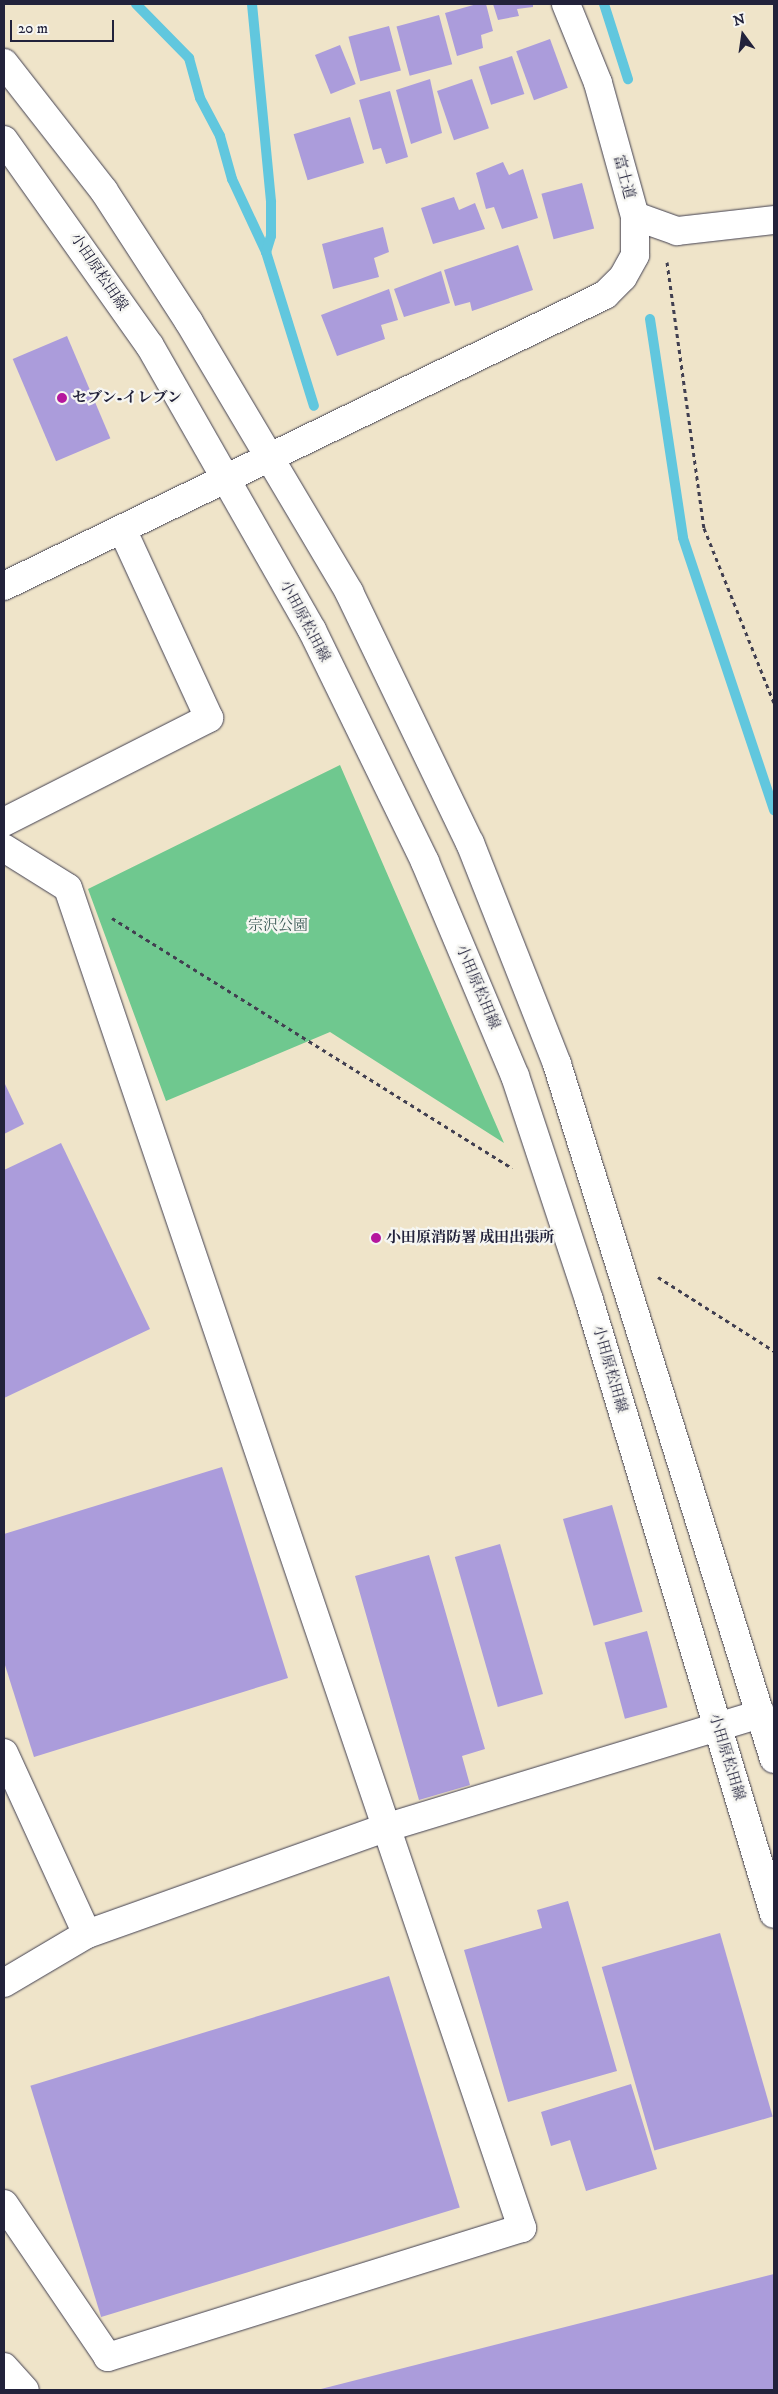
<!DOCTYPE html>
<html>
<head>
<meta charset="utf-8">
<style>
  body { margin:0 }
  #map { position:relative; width:778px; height:2394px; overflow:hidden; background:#efe4c9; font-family:"IM FELL DW Pica","Noto Serif JP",serif }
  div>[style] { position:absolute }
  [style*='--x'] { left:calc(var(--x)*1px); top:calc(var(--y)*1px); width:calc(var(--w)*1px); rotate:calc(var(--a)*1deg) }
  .green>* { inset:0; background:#6fc88f }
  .stream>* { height:10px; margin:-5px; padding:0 5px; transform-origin:5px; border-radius:5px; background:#61c7de }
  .building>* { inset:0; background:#ab9cdb; transform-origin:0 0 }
  .path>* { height:3px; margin-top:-1.5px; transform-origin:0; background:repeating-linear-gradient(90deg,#413f50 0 4px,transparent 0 8px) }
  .roads { filter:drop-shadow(0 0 1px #413f50) drop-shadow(0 0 1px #413f50) }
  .minor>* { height:28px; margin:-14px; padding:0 14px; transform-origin:14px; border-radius:14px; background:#fff }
  .major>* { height:28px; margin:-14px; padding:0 14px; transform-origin:14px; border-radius:14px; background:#fff }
  .dots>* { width:14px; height:14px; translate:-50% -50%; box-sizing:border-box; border:2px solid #f6f6f2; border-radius:50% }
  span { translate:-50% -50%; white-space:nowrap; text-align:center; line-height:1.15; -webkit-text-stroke:4.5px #f6f6f2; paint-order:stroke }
  .street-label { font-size:15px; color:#22223b }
  .poi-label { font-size:15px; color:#22223b; font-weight:700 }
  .left { translate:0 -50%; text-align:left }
  .park-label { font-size:15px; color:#3d5c58 }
  .frame { position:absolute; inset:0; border:5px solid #22223b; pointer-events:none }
  .north { position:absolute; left:718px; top:10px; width:50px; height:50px; -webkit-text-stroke:4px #f6f6f2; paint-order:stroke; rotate:346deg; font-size:14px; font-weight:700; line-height:20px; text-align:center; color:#22223b }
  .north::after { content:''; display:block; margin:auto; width:18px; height:22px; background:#22223b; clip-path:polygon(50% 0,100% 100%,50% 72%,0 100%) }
  .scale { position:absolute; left:10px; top:20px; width:104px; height:22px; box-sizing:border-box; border:2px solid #22223b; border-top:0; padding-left:6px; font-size:15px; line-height:18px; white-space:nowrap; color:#22223b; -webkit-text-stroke:4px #f6f6f2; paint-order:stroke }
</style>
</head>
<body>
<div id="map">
  <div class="green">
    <div style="clip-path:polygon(340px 765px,504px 1143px,330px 1032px,166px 1101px,88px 889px)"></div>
  </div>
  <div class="stream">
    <div style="--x:136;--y:4;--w:76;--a:45.5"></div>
    <div style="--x:189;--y:58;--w:41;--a:74.6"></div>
    <div style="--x:200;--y:98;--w:43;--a:62.2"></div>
    <div style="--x:220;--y:136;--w:45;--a:74.4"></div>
    <div style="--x:232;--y:179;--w:81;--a:65"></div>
    <div style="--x:266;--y:252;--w:161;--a:72.7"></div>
    <div style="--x:252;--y:4;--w:199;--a:84.5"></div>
    <div style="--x:271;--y:202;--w:34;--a:90"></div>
    <div style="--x:271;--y:236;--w:17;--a:107"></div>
    <div style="--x:604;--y:4;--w:79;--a:72.3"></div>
    <div style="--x:650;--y:319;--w:221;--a:81.4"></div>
    <div style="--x:683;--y:538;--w:287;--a:71.5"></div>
  </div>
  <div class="building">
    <div style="clip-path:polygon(477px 4px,486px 4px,493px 31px,481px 35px,483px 48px,457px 56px,445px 13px)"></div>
    <div style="clip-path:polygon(493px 4px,533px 4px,533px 7px,517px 9px,519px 16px,498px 20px)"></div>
    <div style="left:439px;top:15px;width:51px;height:44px;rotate:75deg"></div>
    <div style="left:389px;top:26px;width:46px;height:42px;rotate:75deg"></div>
    <div style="left:550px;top:39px;width:52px;height:36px;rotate:70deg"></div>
    <div style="left:340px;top:45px;width:42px;height:27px;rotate:68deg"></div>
    <div style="left:512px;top:56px;width:40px;height:35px;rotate:72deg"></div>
    <div style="clip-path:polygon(430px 79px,442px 133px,411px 144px,396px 90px)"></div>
    <div style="left:472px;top:79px;width:52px;height:37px;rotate:71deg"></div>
    <div style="clip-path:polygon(390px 91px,408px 157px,386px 164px,381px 148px,373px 150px,359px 100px)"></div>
    <div style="left:350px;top:117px;width:48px;height:59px;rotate:73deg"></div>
    <div style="clip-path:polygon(503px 162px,509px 175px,523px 169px,538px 218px,502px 229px,494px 207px,486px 209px,476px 173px)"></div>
    <div style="left:582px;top:183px;width:47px;height:42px;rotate:75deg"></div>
    <div style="clip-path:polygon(454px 197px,459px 210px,475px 203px,485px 229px,433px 244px,421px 208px)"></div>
    <div style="clip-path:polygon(383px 227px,389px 252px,374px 258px,379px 277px,333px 289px,322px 244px)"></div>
    <div style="clip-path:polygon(518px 245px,533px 290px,472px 311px,470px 302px,455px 306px,444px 270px)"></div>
    <div style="clip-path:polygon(441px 271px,450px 303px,404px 317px,394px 289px)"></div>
    <div style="clip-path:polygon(389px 289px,398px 320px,381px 325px,385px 339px,337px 356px,321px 315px)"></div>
    <div style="left:67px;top:336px;width:111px;height:59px;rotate:67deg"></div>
    <div style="clip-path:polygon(4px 1082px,24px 1124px,4px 1134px)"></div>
    <div style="clip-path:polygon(61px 1143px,150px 1329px,4px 1398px,4px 1170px)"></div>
    <div style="clip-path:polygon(222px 1467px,288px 1678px,34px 1757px,4px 1662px,4px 1534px)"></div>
    <div style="left:612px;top:1505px;width:111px;height:51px;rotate:74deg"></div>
    <div style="left:500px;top:1544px;width:156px;height:47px;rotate:74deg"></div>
    <div style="clip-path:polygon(429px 1555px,485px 1749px,462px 1756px,470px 1785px,419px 1800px,355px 1576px)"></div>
    <div style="left:647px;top:1631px;width:79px;height:44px;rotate:75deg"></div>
    <div style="clip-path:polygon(568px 1901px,617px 2071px,508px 2102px,464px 1950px,542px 1928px,537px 1910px)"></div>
    <div style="left:720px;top:1933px;width:191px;height:123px;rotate:74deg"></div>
    <div style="left:389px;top:1976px;width:242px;height:375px;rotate:73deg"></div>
    <div style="clip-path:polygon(631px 2084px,657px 2169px,586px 2191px,570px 2140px,551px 2146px,541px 2112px)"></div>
    <div style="clip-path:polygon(774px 2274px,774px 2390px,317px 2390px)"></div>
  </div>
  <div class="path">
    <div style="--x:667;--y:262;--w:269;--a:82.1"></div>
    <div style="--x:704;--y:528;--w:188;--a:68.2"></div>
    <div style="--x:112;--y:918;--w:472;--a:32"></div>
    <div style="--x:658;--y:1277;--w:138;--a:32.5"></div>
  </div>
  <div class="roads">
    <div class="minor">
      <div style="--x:566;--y:4;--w:85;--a:67.9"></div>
      <div style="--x:598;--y:83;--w:138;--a:74.5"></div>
      <div style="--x:635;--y:216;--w:45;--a:19.7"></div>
      <div style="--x:677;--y:231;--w:98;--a:-6.5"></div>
      <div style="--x:4;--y:586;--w:668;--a:-25.84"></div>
      <div style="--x:605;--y:295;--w:25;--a:-45"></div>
      <div style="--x:623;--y:277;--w:25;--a:-61"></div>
      <div style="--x:635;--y:255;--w:39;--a:-90"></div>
      <div style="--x:4;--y:822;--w:230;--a:-26.9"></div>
      <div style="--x:209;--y:718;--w:206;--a:-114.7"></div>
      <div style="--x:4;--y:848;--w:75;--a:32"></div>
      <div style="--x:68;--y:888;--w:1415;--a:71.28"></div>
      <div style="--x:522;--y:2228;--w:434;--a:162.7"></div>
      <div style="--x:108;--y:2357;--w:185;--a:-124.2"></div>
      <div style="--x:4;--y:1753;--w:199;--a:65.4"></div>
      <div style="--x:4;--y:1983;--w:96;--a:-30.6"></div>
      <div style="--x:87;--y:1934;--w:319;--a:-19.6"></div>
      <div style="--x:388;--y:1827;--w:390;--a:-16.9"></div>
      <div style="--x:4;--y:2367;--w:31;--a:48"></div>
    </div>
    <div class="major">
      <div style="--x:4;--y:63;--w:162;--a:52"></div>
      <div style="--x:104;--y:191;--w:156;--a:57"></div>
      <div style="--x:189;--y:322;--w:314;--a:59.3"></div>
      <div style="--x:349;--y:592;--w:279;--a:64.3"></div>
      <div style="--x:470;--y:843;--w:238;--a:68.5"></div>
      <div style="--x:557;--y:1064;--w:728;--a:72.66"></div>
      <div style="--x:4;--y:140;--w:252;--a:54.7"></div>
      <div style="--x:150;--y:346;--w:327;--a:60.3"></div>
      <div style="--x:312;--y:630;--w:258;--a:64"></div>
      <div style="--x:425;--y:862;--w:232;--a:67.2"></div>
      <div style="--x:515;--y:1076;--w:236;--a:71.7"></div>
      <div style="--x:589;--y:1300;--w:641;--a:73.23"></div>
    </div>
  </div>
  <div class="dots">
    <div style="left:62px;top:398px;background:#b5179e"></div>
    <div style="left:376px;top:1238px;background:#b5179e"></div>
  </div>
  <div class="street-label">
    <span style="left:624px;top:177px;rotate:75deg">富士道</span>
    <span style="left:99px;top:272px;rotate:56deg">小田原松田線</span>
    <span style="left:305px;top:621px;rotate:62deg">小田原松田線</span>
    <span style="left:478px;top:987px;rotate:67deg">小田原松田線</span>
    <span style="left:610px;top:1369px;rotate:74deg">小田原松田線</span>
    <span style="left:727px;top:1757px;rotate:73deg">小田原松田線</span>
  </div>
  <div class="poi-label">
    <span class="left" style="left:72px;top:398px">セブン-イレブン</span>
    <span class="left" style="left:386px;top:1238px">小田原消防署 成田出張所</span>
  </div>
  <div class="park-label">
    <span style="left:278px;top:926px">宗沢公園</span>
  </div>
  <div class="frame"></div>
  <div class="north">N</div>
  <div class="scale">20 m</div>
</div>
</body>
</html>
